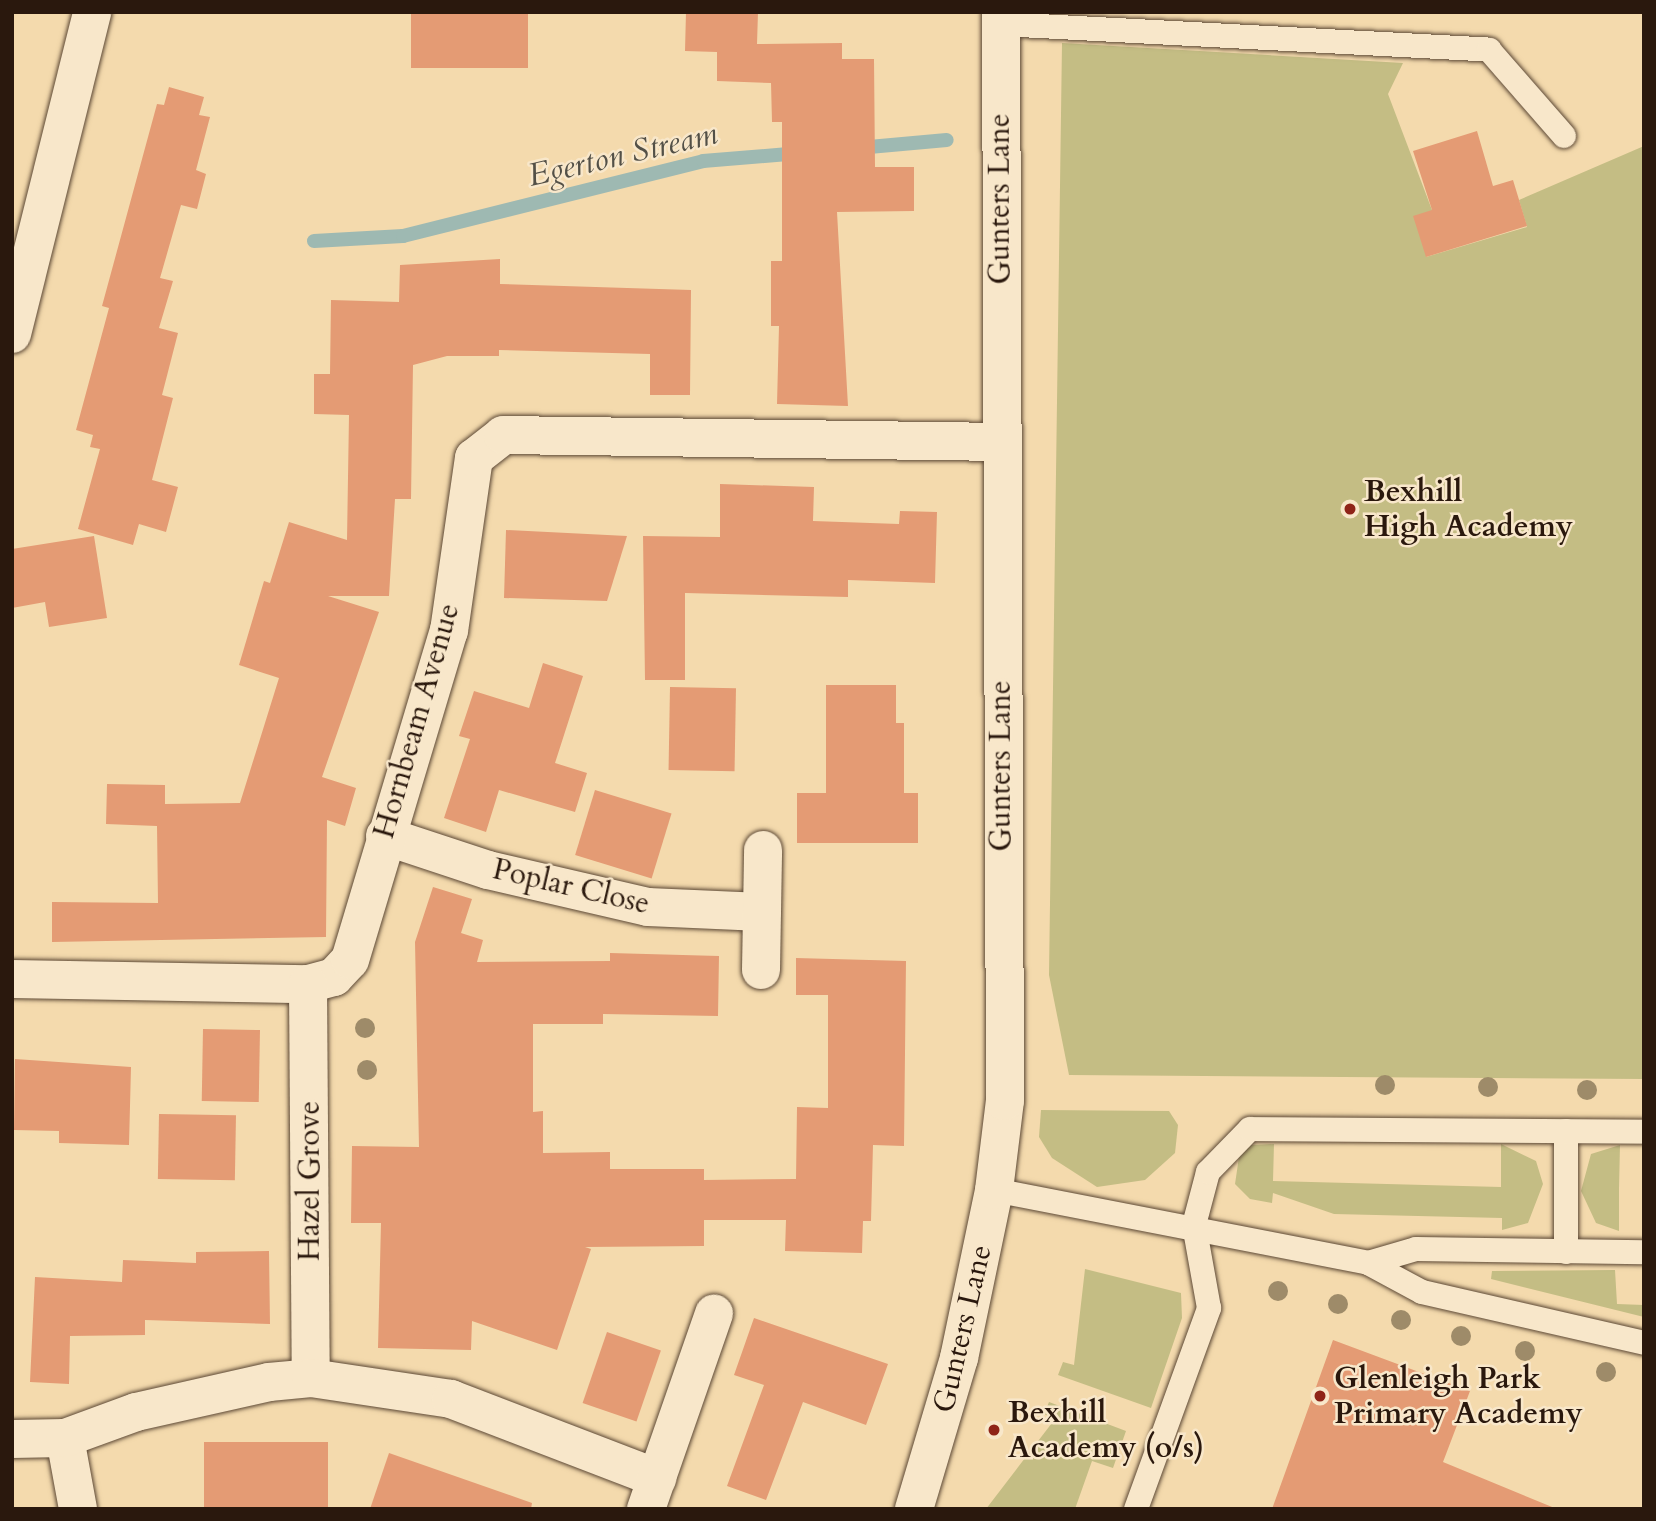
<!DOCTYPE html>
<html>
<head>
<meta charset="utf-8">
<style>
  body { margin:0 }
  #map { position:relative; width:1656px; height:1521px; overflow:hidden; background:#f4daad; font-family:Cardo,serif }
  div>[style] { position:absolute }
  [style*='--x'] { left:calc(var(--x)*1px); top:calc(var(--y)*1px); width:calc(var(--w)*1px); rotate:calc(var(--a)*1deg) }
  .green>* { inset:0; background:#c4bd84 }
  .stream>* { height:14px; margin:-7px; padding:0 7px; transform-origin:7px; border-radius:7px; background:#9eb9b2 }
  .building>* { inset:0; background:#e49b74; transform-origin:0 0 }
  .roads { filter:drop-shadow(0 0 2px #5c4835) drop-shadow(0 0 2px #5c4835) }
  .lane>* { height:24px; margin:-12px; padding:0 12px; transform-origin:12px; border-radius:12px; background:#f8e7ca }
  .street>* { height:38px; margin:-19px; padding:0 19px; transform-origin:19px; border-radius:19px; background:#f8e7ca }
  .secondary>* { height:38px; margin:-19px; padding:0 19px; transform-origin:19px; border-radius:19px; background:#f8e7ca }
  .trees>* { width:20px; height:20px; margin:-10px; border-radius:50%; background:#9e8b69 }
  .dots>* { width:19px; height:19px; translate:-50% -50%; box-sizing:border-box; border:4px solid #f8e7ca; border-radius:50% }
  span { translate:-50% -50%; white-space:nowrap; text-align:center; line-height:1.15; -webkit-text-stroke:5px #f8e7ca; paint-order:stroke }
  .street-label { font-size:30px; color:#2a180d }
  .poi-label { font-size:30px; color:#2a180d; font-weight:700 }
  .left { translate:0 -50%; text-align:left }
  .water-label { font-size:32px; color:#535047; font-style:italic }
  .frame { position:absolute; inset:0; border:14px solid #2a180d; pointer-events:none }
</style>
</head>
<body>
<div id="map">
  <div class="green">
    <div style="clip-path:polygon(1062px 43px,1403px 63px,1388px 94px,1432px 210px,1426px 257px,1527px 227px,1519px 200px,1644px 146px,1644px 1079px,1069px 1075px,1049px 975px)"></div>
    <div style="clip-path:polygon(1041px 1110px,1169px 1111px,1178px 1125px,1175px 1153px,1145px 1180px,1097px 1187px,1052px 1158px,1039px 1137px)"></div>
    <div style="clip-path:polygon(1274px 1144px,1273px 1181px,1501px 1187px,1501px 1144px,1536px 1161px,1543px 1184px,1528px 1223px,1502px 1230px,1502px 1218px,1334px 1214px,1273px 1193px,1272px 1203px,1250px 1199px,1235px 1184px,1239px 1157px,1251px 1145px)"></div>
    <div style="clip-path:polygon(1620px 1145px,1619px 1189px,1619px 1231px,1596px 1223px,1581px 1191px,1591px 1154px)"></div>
    <div style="clip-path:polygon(1085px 1269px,1181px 1293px,1182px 1318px,1151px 1408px,1058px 1375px,1063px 1362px,1074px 1365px)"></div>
    <div style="clip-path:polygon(1615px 1270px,1617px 1304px,1644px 1305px,1644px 1317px,1491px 1279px,1492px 1271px)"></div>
    <div style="clip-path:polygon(1049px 1402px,1126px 1431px,1113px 1468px,1092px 1461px,1075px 1509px,986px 1509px,1055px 1419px,1044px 1414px)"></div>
  </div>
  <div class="stream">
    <div style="--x:858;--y:148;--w:89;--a:-5.1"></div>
    <div style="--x:314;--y:241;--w:89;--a:-3.2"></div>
    <div style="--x:403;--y:236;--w:309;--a:-14"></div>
    <div style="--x:703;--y:161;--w:97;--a:-4.7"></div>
  </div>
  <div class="building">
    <div style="left:411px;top:12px;width:117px;height:56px"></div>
    <div style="clip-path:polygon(686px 12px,758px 12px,757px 44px,842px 43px,842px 59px,874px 59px,875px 167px,914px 167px,914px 211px,837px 212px,848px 406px,777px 404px,779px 326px,771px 326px,771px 261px,782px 261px,782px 122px,772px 122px,771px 83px,717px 81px,717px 52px,685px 51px)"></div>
    <div style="clip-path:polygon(169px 87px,204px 97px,199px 115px,210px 117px,196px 170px,206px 174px,197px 209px,181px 205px,160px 278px,173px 281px,159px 328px,178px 333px,162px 395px,173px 398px,152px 480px,178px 487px,166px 532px,139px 524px,133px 545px,78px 529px,100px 449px,90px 447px,93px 435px,76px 430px,109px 308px,102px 306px,157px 104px,164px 105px)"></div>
    <div style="clip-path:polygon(1477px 131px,1493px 186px,1513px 180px,1527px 226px,1426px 257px,1413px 216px,1432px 210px,1413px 151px)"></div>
    <div style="clip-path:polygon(500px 259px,500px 284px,691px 290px,690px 395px,650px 395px,650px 354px,499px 350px,499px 356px,447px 356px,413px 365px,411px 499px,395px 499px,389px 596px,328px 596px,379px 612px,322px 777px,356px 788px,345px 826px,327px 820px,326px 937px,52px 942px,52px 902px,158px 903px,157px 826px,106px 824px,107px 784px,165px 785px,165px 804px,240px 803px,279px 678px,239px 665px,264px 581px,270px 583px,289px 522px,347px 540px,349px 415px,314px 414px,314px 374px,330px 374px,331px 300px,399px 302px,400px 265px)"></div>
    <div style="clip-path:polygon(720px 484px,814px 487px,813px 521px,899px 524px,900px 511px,937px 512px,935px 583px,848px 580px,848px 597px,685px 593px,685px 680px,645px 680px,643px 536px,720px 537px)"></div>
    <div style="clip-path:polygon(506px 530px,627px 536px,607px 601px,504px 598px)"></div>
    <div style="clip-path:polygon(94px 536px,107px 618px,49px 627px,45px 602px,12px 608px,12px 549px)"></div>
    <div style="clip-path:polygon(543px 663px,583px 676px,555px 763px,587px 773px,575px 812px,499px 790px,486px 832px,444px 818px,470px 739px,459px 736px,474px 691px,529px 708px)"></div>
    <div style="clip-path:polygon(826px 685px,896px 685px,896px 723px,904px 723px,904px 793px,918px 793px,918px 843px,797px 843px,797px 793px,826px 793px)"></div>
    <div style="left:670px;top:687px;width:66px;height:83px;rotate:1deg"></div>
    <div style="left:595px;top:790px;width:80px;height:68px;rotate:17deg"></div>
    <div style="clip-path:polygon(433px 887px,472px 899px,461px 933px,483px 940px,477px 962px,610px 961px,610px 953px,719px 956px,718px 1016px,603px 1014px,603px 1024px,533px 1024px,533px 1112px,543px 1111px,543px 1153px,610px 1152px,610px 1169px,704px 1169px,704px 1180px,796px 1179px,797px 1107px,828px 1108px,828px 995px,796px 995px,796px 958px,906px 961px,904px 1146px,873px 1145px,871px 1221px,863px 1221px,862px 1253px,785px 1251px,786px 1220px,704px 1220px,704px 1246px,585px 1247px,591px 1249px,557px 1350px,472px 1321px,471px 1350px,378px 1348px,381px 1223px,351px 1223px,352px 1146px,419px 1147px,415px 942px)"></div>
    <div style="left:203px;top:1029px;width:57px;height:72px;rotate:1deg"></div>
    <div style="clip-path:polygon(15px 1059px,131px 1067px,129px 1145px,59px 1143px,59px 1131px,14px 1130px)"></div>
    <div style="left:159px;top:1114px;width:77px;height:65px;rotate:1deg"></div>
    <div style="clip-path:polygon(269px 1251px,270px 1324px,145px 1320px,145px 1335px,70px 1336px,69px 1384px,30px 1382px,35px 1277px,122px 1282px,123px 1260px,196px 1263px,196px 1252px)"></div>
    <div style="clip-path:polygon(754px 1318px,888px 1364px,866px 1425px,803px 1402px,766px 1500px,727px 1486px,764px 1385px,734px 1375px)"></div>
    <div style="left:607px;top:1332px;width:57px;height:75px;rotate:19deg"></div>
    <div style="clip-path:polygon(1333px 1340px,1470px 1391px,1443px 1462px,1557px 1509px,1272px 1509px)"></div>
    <div style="left:204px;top:1442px;width:124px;height:67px"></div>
    <div style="clip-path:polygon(389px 1453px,532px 1503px,531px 1509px,370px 1509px)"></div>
  </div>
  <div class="roads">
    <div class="lane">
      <div style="--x:1001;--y:24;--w:489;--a:3"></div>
      <div style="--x:1489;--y:50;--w:114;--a:48.9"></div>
      <div style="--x:1566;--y:1131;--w:121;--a:90"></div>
      <div style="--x:994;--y:1190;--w:381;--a:11"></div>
      <div style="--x:1368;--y:1263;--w:61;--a:28.2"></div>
      <div style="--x:1422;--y:1292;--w:228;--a:12.9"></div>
      <div style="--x:1368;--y:1263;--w:50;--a:-16.3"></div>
      <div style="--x:1416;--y:1249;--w:228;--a:0.8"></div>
      <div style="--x:1136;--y:1509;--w:214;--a:-70"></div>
      <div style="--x:1209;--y:1308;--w:84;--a:-100.2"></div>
      <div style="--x:1194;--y:1225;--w:55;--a:-75.2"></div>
      <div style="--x:1208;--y:1172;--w:60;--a:-45.7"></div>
      <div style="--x:1250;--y:1129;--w:394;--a:0.4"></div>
    </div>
    <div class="street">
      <div style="--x:12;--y:334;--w:332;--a:-76"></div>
      <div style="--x:385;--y:836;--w:108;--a:18.3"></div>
      <div style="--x:488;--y:870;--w:164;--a:13"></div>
      <div style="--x:648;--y:907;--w:114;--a:2.5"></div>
      <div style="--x:761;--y:970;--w:120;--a:-89"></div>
      <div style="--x:12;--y:979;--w:296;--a:1"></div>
      <div style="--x:308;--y:984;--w:27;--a:-15"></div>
      <div style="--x:334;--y:977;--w:23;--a:-47"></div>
      <div style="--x:350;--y:960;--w:344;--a:-73.3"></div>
      <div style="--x:449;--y:631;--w:175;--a:-81.8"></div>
      <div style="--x:474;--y:458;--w:37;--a:-38"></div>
      <div style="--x:503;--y:435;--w:497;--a:0.8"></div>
      <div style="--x:308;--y:984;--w:394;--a:89.6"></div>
      <div style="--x:65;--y:1438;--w:72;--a:79.6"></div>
      <div style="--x:12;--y:1439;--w:53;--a:-1.1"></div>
      <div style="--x:65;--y:1438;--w:76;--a:-20.1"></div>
      <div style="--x:136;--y:1412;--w:136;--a:-12.7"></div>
      <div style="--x:269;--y:1382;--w:42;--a:-5.4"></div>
      <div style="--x:311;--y:1378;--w:142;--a:8.5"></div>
      <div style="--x:451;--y:1399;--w:221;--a:21"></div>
      <div style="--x:646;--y:1509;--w:207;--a:-70.8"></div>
    </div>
    <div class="secondary">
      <div style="--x:914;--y:1509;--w:158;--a:-73.4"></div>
      <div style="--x:959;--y:1358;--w:172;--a:-78.2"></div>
      <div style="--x:994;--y:1190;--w:90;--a:-83"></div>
      <div style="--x:1005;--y:1101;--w:1089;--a:-90.21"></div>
    </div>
  </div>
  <div class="trees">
    <div style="left:365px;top:1028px"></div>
    <div style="left:367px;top:1070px"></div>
    <div style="left:1385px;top:1085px"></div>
    <div style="left:1488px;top:1087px"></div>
    <div style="left:1587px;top:1090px"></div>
    <div style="left:1278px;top:1291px"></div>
    <div style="left:1338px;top:1304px"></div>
    <div style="left:1401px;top:1320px"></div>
    <div style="left:1461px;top:1336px"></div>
    <div style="left:1525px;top:1351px"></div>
    <div style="left:1606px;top:1372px"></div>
  </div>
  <div class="dots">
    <div style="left:1350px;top:509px;background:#8f2418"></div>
    <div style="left:1320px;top:1396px;background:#8f2418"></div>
    <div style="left:994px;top:1430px;background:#8f2418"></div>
  </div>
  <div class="street-label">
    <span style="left:1000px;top:199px;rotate:-90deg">Gunters Lane</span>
    <span style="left:417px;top:721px;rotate:-74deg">Hornbeam Avenue</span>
    <span style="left:1001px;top:766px;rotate:-90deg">Gunters Lane</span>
    <span style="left:571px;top:887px;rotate:13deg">Poplar Close</span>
    <span style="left:310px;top:1181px;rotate:-90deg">Hazel Grove</span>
    <span style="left:963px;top:1329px;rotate:-77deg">Gunters Lane</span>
  </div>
  <div class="poi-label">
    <span class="left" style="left:1364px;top:509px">Bexhill<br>High Academy</span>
    <span class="left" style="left:1334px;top:1396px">Glenleigh Park<br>Primary Academy</span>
    <span class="left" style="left:1008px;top:1430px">Bexhill<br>Academy (o/s)</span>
  </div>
  <div class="water-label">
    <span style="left:623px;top:155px;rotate:-13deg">Egerton Stream</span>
  </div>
  <div class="frame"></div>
</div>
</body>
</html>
